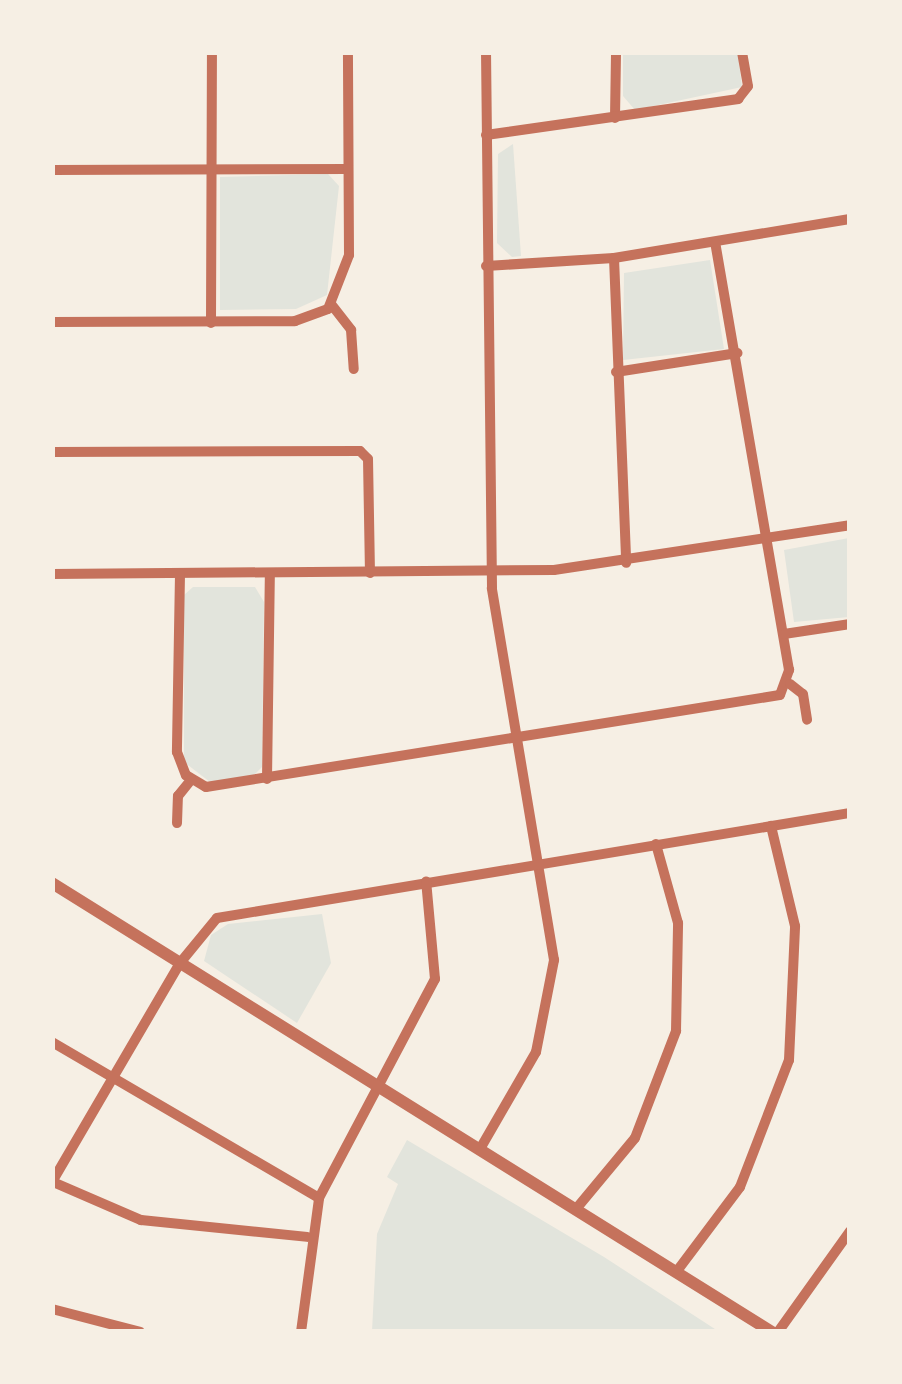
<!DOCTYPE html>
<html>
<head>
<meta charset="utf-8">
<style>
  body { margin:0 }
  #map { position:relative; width:902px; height:1384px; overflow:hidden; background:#f6efe4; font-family:"PT Sans Narrow",sans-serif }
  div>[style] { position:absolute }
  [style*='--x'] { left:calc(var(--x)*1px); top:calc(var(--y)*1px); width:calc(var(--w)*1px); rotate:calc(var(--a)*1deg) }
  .green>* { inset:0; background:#e2e4dc }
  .minor>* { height:10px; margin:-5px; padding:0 5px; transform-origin:5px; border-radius:5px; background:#c5725c }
  .tertiary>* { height:12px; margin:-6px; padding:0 6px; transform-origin:6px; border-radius:6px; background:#c5725c }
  span { translate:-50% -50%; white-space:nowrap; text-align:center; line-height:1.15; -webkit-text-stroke:8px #f6efe4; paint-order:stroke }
  .frame { position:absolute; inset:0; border:55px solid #f6efe4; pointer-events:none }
</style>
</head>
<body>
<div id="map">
  <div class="green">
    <div style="clip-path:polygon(623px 53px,738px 53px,742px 87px,635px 110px,623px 96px)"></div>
    <div style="clip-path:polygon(513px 144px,521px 256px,512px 257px,497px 243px,498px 154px)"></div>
    <div style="clip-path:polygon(328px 174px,339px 186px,327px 295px,296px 309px,220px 310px,220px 177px)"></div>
    <div style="clip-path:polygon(710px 260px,724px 349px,623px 360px,624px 273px)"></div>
    <div style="clip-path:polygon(849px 538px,849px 617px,794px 622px,784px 550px)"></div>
    <div style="clip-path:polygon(193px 587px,255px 587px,264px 602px,262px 767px,254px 775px,210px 782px,184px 762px,184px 595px)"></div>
    <div style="clip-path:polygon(322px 914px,331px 963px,297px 1023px,204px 961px,211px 935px,228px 924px)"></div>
    <div style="clip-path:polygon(407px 1140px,604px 1257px,718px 1331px,372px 1331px,377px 1234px,398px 1184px,387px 1177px)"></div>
  </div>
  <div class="minor">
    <div style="--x:615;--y:118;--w:66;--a:-89.1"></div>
    <div style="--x:486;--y:135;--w:255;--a:-8.1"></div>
    <div style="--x:738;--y:99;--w:16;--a:-52"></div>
    <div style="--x:748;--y:86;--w:35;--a:-100"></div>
    <div style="--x:52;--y:170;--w:296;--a:-0.2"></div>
    <div style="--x:614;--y:258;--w:305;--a:87.7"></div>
    <div style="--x:486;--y:266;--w:128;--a:-3.6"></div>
    <div style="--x:614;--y:258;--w:239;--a:-9.4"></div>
    <div style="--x:331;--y:304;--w:33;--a:52"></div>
    <div style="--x:351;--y:330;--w:39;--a:86"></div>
    <div style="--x:52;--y:322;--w:243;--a:-0.2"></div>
    <div style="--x:295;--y:321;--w:35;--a:-20"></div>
    <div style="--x:328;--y:309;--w:58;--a:-68.7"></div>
    <div style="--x:349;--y:255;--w:203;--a:-90.3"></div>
    <div style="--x:211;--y:323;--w:271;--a:-89.8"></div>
    <div style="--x:616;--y:372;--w:123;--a:-8.9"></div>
    <div style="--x:52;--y:452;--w:308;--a:-0.2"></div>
    <div style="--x:360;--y:451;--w:11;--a:45"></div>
    <div style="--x:368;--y:459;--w:114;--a:89"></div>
    <div style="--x:52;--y:574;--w:502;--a:-0.46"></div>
    <div style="--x:554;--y:570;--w:299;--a:-8.6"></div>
    <div style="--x:180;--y:574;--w:178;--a:91"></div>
    <div style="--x:177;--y:752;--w:25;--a:69"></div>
    <div style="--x:186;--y:775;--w:23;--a:31"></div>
    <div style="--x:206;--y:787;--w:581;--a:-9.11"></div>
    <div style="--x:780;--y:695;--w:27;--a:-70"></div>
    <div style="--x:789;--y:670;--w:434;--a:-99.8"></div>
    <div style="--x:784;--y:634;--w:67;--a:-8.6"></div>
    <div style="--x:790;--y:684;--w:16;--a:38"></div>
    <div style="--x:803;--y:694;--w:26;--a:81"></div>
    <div style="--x:267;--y:779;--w:205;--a:-89.2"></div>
    <div style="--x:177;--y:823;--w:27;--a:-88"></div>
    <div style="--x:178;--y:796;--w:21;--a:-51"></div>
    <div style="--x:52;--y:1042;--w:309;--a:30.3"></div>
    <div style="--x:480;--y:1149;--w:112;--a:-60"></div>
    <div style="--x:536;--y:1052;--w:94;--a:-78.9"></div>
    <div style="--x:554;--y:960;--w:377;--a:-99.5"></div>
    <div style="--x:492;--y:588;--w:536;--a:-90.64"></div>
    <div style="--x:52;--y:1182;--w:254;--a:-59.7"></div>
    <div style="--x:180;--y:963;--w:58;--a:-50.6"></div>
    <div style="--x:217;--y:918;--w:642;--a:-9.42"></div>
    <div style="--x:53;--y:1182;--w:96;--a:23.4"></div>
    <div style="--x:141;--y:1220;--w:167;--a:5.8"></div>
    <div style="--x:576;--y:1209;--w:92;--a:-50.3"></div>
    <div style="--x:635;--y:1138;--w:115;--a:-69"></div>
    <div style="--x:676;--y:1031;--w:108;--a:-88.9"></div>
    <div style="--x:678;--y:923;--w:82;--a:-105.6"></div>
    <div style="--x:677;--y:1271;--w:105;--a:-53.1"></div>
    <div style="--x:740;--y:1187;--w:136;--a:-68.9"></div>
    <div style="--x:789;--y:1060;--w:134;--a:-87.4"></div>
    <div style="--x:795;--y:926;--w:103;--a:-103.5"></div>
    <div style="--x:52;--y:1309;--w:91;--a:14.6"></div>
    <div style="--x:301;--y:1332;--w:135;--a:-82.3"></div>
    <div style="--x:319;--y:1198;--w:248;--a:-62.1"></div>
    <div style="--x:435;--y:979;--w:98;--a:-95.2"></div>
    <div style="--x:778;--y:1332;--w:124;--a:-54.5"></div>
  </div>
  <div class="tertiary">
    <div style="--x:52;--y:883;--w:849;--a:31.95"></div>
  </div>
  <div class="frame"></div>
</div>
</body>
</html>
